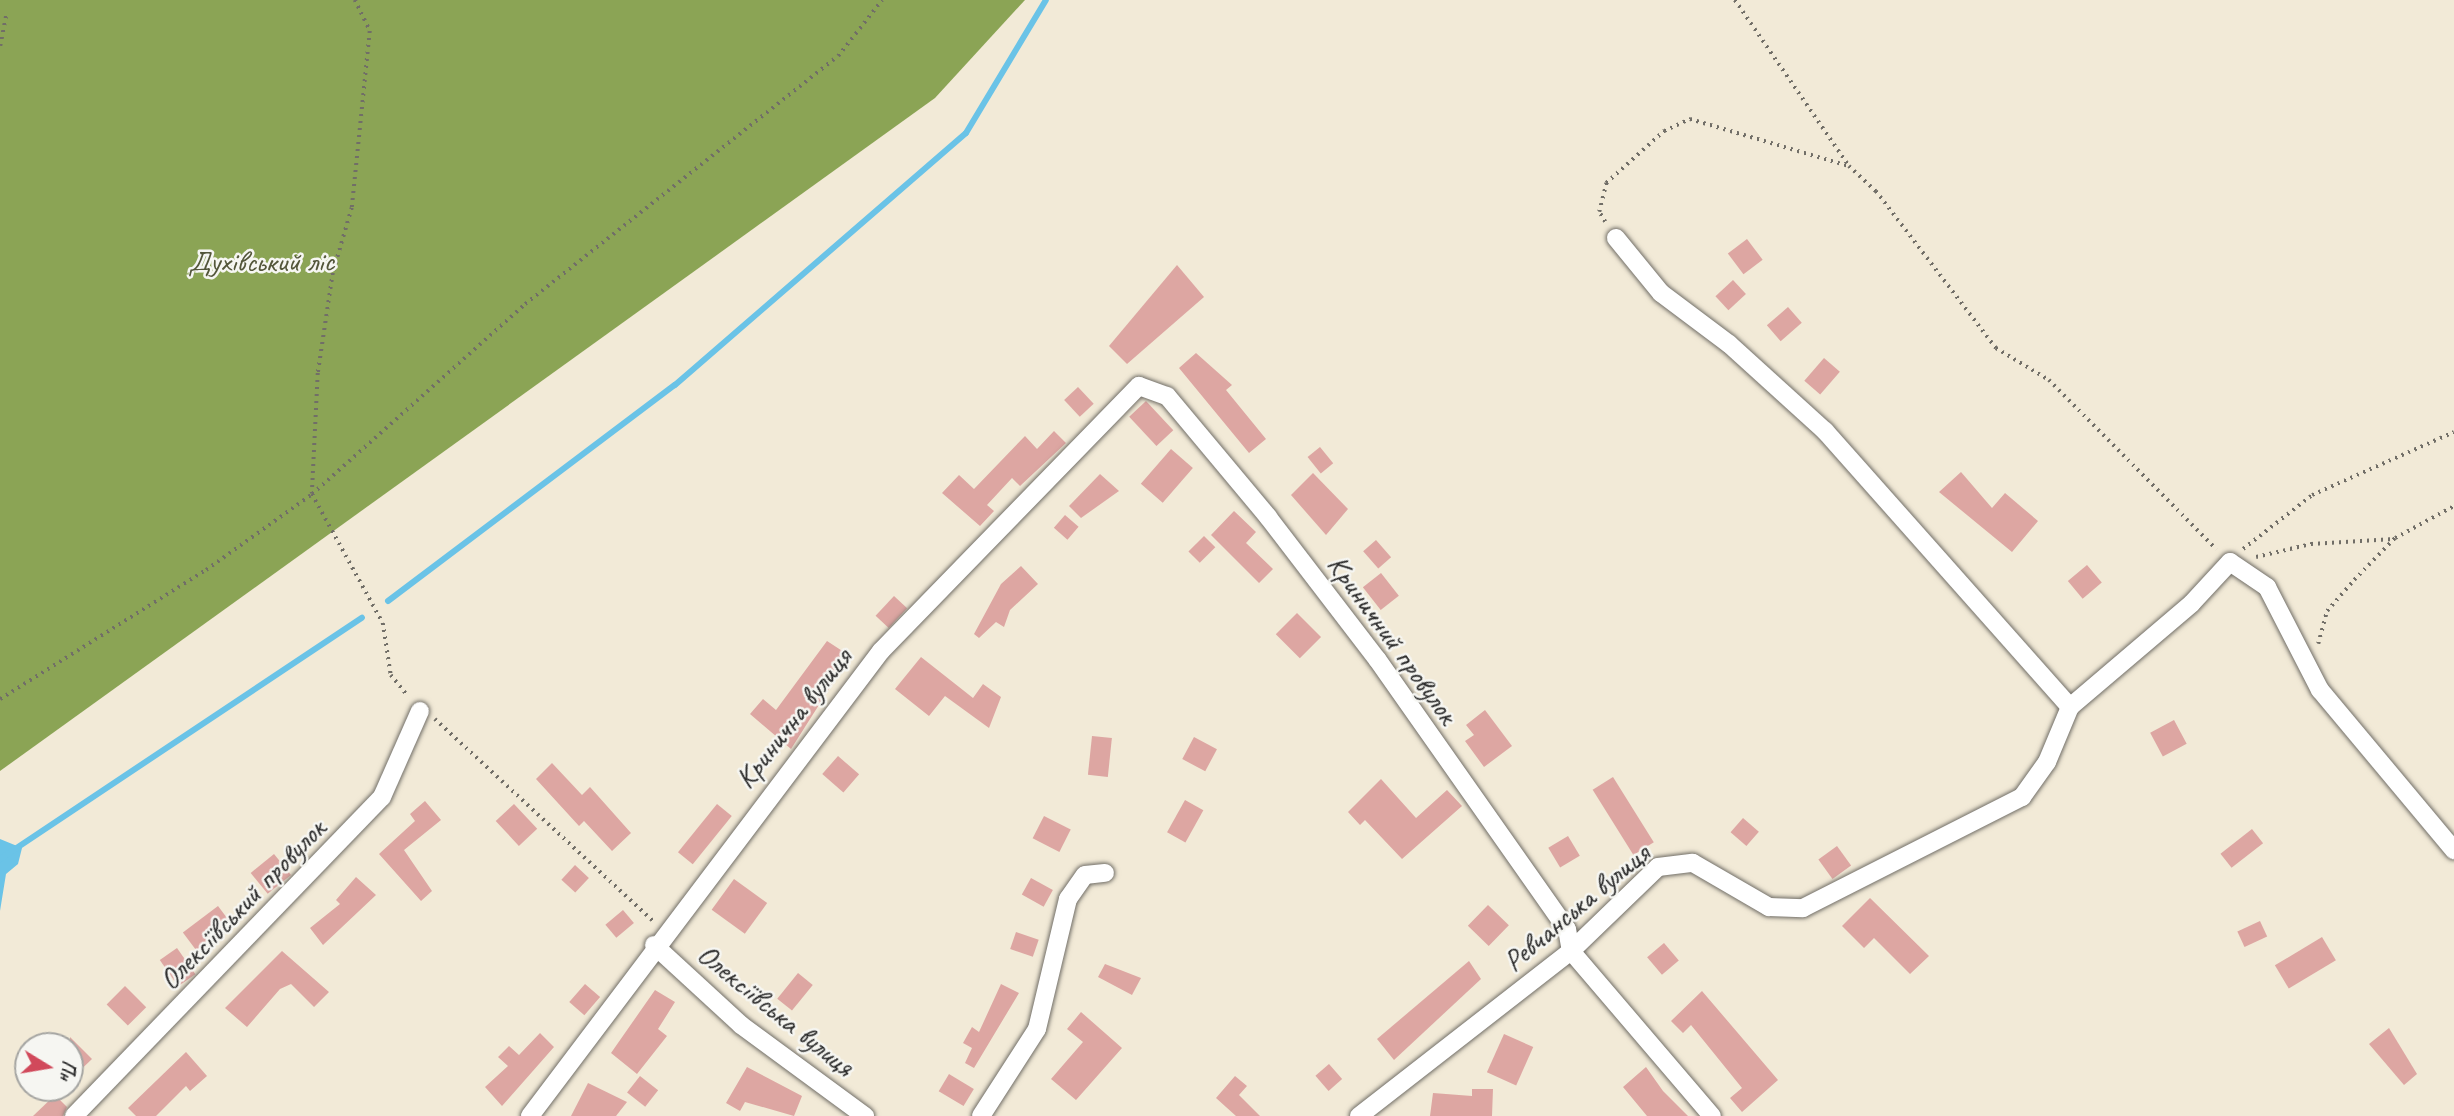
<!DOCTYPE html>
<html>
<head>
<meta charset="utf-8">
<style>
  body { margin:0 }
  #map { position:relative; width:2454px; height:1116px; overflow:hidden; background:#f2ead7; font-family:Caveat,sans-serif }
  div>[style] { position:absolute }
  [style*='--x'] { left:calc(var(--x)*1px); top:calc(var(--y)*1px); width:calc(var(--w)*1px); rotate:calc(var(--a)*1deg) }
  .forest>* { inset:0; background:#8ba455 }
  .water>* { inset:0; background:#6ac3e7 }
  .stream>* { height:6px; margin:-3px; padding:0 3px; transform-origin:3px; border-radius:3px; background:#6ac3e7 }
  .building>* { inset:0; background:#dda6a2; transform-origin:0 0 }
  .path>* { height:3.5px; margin-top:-1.75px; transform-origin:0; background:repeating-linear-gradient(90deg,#716e67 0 2px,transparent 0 7px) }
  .roads { filter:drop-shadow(0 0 2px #716e67) drop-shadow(0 0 2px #716e67) }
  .street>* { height:18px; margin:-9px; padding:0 9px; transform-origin:9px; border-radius:9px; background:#fff }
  span { translate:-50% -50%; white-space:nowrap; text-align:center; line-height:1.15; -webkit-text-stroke:5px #f6f6f2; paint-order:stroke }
  .park-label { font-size:30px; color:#53563a }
  .street-label { font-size:30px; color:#2b2b2b }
  .north { position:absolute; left:14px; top:1032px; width:70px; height:70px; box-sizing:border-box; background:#f6f6f2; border:2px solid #a5a5a2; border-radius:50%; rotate:101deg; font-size:19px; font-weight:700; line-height:28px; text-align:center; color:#2b2b2b }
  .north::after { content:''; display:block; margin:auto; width:24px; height:32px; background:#d1495b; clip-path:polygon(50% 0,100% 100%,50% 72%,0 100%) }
</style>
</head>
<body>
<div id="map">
  <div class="forest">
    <div style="clip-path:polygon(0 0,1025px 0,935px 98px,0 771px)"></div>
  </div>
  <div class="water">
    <div style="clip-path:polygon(0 839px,22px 848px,18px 864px,6px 874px,0 911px)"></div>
  </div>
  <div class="stream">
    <div style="--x:388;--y:601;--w:359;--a:-37"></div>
    <div style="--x:675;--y:385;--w:385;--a:-40.9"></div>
    <div style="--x:966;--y:133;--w:155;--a:-59"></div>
    <div style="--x:0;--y:859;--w:435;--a:-33.7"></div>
  </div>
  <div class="building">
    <div style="left:1747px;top:239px;width:26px;height:24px;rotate:53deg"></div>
    <div style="clip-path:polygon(1177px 265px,1204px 297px,1127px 364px,1109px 346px)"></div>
    <div style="left:1733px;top:280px;width:19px;height:24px;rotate:47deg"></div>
    <div style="left:1788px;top:307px;width:21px;height:28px;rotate:49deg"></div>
    <div style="clip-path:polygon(1196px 353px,1232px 385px,1226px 390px,1266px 439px,1249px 453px,1179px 368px)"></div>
    <div style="left:1824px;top:358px;width:21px;height:30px;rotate:41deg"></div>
    <div style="left:1078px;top:387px;width:23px;height:19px;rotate:47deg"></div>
    <div style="left:1146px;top:401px;width:40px;height:23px;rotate:47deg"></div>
    <div style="clip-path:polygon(1054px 431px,1066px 443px,1020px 486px,1012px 478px,987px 505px,994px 511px,980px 526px,942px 493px,959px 475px,974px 489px,1025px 436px,1037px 449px)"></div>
    <div style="left:1320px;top:447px;width:21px;height:16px;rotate:51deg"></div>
    <div style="left:1171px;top:449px;width:29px;height:46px;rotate:41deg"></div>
    <div style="clip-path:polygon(1961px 472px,1992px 508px,2005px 493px,2038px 521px,2012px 552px,1939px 492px)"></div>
    <div style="clip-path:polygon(1313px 473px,1348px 509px,1326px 535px,1291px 495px)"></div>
    <div style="clip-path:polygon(1100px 474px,1119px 491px,1081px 518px,1069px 506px)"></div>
    <div style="clip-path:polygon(1234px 511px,1256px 532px,1246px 543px,1273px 569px,1259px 583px,1211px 535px)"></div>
    <div style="left:1065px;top:515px;width:18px;height:17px;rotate:41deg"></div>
    <div style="left:1204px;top:536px;width:16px;height:22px;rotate:45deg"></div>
    <div style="left:1376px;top:540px;width:23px;height:17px;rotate:49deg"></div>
    <div style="left:2087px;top:565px;width:23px;height:25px;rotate:50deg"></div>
    <div style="clip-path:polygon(1021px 566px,1038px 584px,1010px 610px,1004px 627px,996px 622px,979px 638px,974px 634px,1001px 584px)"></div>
    <div style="left:1381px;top:573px;width:29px;height:23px;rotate:52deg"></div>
    <div style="left:894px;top:596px;width:18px;height:27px;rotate:43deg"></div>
    <div style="left:1297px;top:613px;width:34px;height:30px;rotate:45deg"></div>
    <div style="clip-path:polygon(827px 641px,850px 656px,791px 749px,750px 714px,763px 699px,776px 710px)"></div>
    <div style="clip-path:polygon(921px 657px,973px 698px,983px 684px,1001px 697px,989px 728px,945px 696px,929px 716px,895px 689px)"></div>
    <div style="clip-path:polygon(1485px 710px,1512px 746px,1484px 767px,1465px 741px,1474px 735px,1466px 725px)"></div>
    <div style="left:2174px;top:720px;width:27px;height:27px;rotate:62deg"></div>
    <div style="left:1092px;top:736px;width:20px;height:39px;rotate:6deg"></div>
    <div style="left:1194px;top:737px;width:26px;height:25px;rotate:28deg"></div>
    <div style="left:838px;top:756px;width:28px;height:24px;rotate:41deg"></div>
    <div style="clip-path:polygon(552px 763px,582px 795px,590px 787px,631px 833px,612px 851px,584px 821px,579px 826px,536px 779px)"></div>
    <div style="left:1613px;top:777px;width:77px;height:24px;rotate:58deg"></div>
    <div style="clip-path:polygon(1381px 779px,1416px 818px,1447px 790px,1462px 806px,1402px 859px,1365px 820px,1360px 825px,1348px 812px)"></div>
    <div style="left:1185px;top:800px;width:21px;height:37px;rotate:29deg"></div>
    <div style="clip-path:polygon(425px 801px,441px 820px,404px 850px,432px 891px,421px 901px,379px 854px,415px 821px,410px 814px)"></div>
    <div style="left:514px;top:804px;width:34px;height:25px;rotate:47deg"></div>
    <div style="left:717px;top:804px;width:19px;height:62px;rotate:39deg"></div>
    <div style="left:1044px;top:816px;width:30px;height:25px;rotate:27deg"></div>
    <div style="left:1743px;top:818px;width:21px;height:19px;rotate:41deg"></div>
    <div style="left:2252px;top:829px;width:18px;height:40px;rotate:52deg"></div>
    <div style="left:1568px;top:836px;width:23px;height:23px;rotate:59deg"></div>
    <div style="left:1837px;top:846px;width:24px;height:23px;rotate:54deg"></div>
    <div style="left:274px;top:854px;width:27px;height:30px;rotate:51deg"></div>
    <div style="left:575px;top:865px;width:19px;height:20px;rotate:43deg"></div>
    <div style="clip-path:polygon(356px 877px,376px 895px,323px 945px,310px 928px,340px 904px,336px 900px)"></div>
    <div style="left:1031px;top:878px;width:25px;height:19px;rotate:29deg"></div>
    <div style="left:734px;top:879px;width:41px;height:38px;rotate:36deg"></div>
    <div style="clip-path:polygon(1870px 898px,1929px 956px,1910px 974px,1874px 938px,1864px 948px,1842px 926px)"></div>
    <div style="left:1488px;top:905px;width:29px;height:29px;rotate:44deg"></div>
    <div style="left:218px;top:906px;width:25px;height:44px;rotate:53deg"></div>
    <div style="left:623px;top:910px;width:17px;height:23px;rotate:50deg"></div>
    <div style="left:2260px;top:921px;width:17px;height:25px;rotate:65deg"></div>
    <div style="left:1016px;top:932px;width:24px;height:18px;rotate:19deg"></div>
    <div style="left:2322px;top:937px;width:27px;height:55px;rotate:59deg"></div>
    <div style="left:1664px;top:943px;width:23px;height:22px;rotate:50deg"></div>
    <div style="left:177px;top:948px;width:32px;height:21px;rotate:55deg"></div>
    <div style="clip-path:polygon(282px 951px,329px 992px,314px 1007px,291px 984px,280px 989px,247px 1027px,225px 1008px)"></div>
    <div style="clip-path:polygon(1469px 961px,1481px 979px,1394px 1060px,1377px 1039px)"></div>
    <div style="clip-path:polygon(1105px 964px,1141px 978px,1132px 995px,1098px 977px)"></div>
    <div style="left:798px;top:973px;width:19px;height:33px;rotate:39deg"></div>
    <div style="left:585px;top:984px;width:20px;height:24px;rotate:41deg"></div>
    <div style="clip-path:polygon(1001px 984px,1019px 993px,974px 1068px,965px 1063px,972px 1048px,963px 1043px,972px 1027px,979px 1032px)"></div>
    <div style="left:125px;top:986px;width:30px;height:26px;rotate:45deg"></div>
    <div style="clip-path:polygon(655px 990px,675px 1002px,658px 1029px,667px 1036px,637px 1074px,611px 1053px)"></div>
    <div style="clip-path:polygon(1702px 991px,1778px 1080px,1742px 1112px,1730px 1098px,1742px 1088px,1691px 1025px,1683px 1033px,1671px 1021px)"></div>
    <div style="clip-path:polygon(1081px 1012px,1122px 1048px,1076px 1100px,1051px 1079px,1083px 1042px,1067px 1029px)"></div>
    <div style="clip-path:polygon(2389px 1028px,2417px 1074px,2404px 1085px,2369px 1044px)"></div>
    <div style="clip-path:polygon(540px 1033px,554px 1047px,502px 1106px,485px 1087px,508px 1066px,498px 1057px,509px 1046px,519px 1055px)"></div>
    <div style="left:1504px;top:1034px;width:32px;height:42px;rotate:24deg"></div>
    <div style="clip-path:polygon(70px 1037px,92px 1059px,70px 1080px)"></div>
    <div style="clip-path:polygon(186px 1052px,207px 1076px,190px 1091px,186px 1086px,156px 1116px,136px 1116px,128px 1108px)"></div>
    <div style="left:1329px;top:1064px;width:20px;height:18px;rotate:49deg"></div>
    <div style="clip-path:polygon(747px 1067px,802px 1096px,794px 1116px,745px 1102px,740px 1111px,726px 1103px)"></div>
    <div style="clip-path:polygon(1646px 1067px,1663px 1091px,1688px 1116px,1647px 1116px,1623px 1087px)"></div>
    <div style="left:949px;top:1074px;width:29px;height:20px;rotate:31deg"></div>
    <div style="left:640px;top:1076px;width:23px;height:21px;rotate:38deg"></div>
    <div style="clip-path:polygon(1235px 1076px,1247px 1086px,1239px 1095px,1260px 1116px,1236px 1116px,1216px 1098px)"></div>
    <div style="clip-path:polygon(588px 1083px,627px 1102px,616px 1116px,571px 1116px)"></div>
    <div style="clip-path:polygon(1472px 1089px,1493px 1089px,1492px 1116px,1430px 1116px,1433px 1093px,1472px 1096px)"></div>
    <div style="clip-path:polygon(55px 1095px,67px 1107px,63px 1116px,33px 1116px)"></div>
  </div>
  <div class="path">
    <div style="--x:355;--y:0;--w:34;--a:64"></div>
    <div style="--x:370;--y:31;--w:178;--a:95.8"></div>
    <div style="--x:352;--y:208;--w:68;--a:106.3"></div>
    <div style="--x:333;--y:273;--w:101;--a:98.5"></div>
    <div style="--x:318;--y:373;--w:121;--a:92.8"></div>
    <div style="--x:312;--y:494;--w:147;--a:61.2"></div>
    <div style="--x:383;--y:623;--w:53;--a:81.3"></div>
    <div style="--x:391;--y:675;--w:27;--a:51"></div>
    <div style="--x:1735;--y:0;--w:201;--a:55.5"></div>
    <div style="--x:1849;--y:166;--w:37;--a:43"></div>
    <div style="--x:1876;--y:191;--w:198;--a:52.6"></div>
    <div style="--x:1996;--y:348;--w:62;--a:31.1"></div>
    <div style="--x:2049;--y:380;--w:238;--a:45.3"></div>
    <div style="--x:0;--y:46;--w:33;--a:-79"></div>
    <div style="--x:1605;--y:222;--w:12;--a:-121"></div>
    <div style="--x:1599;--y:212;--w:30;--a:-76"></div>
    <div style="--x:1606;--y:183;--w:78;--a:-41.9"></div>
    <div style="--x:1664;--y:131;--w:29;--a:-25"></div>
    <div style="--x:1690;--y:119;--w:166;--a:16.5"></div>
    <div style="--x:2243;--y:549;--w:88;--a:-38"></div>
    <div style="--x:2312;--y:495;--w:155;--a:-23.9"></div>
    <div style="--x:2256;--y:557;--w:57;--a:-13.3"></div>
    <div style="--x:2311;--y:544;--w:83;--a:-3.4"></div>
    <div style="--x:2318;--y:644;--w:34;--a:-75"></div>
    <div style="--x:2327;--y:611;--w:41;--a:-48.9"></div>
    <div style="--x:2354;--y:580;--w:59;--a:-45.7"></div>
    <div style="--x:2395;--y:538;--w:67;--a:-28.5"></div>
    <div style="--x:0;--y:699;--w:243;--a:-32.1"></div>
    <div style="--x:206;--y:570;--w:130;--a:-35.6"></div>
    <div style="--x:312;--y:494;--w:285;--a:-41.7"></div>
    <div style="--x:525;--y:304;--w:399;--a:-38.4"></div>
    <div style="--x:838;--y:56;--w:71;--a:-51.8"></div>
    <div style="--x:435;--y:719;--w:300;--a:42.8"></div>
  </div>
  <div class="roads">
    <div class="street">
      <div style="--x:1616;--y:238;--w:71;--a:50.7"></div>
      <div style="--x:1661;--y:293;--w:85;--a:36.9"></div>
      <div style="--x:1729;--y:344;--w:130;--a:42.2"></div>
      <div style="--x:1825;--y:431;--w:369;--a:48.4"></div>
      <div style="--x:654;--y:945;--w:118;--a:42.6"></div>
      <div style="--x:741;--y:1025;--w:154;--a:36.3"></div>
      <div style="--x:74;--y:1116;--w:443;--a:-46"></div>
      <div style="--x:382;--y:797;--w:94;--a:-66.2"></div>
      <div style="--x:530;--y:1116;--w:583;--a:-52.95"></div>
      <div style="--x:881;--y:651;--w:370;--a:-45.8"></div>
      <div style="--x:1139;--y:386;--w:30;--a:20"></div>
      <div style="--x:1167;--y:396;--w:158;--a:50.1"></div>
      <div style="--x:1268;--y:517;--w:179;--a:52.5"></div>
      <div style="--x:1377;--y:659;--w:330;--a:54.9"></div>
      <div style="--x:1567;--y:929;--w:22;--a:80"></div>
      <div style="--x:1571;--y:951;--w:217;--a:49.5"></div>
      <div style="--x:981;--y:1116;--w:103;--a:-57.2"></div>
      <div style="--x:1037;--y:1029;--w:134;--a:-76.6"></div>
      <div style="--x:1068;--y:899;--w:29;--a:-55"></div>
      <div style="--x:1085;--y:875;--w:20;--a:-6"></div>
      <div style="--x:1359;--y:1116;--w:269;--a:-37.9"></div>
      <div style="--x:1571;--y:951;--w:121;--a:-44"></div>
      <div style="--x:1658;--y:867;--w:35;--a:-7"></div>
      <div style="--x:1693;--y:863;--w:88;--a:30.1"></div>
      <div style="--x:1769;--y:907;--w:34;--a:2"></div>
      <div style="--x:1803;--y:908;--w:246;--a:-26.9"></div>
      <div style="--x:2022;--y:797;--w:43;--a:-54.5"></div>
      <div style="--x:2047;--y:762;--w:60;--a:-67.3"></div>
      <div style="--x:2070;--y:707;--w:160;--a:-40.4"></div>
      <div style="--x:2192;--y:603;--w:56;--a:-47.2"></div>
      <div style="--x:2230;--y:562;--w:45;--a:34"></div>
      <div style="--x:2267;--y:587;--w:116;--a:62.8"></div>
      <div style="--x:2320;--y:690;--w:209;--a:50.1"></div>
    </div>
  </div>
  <div class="park-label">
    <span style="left:261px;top:261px">Духівський ліс</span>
  </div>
  <div class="street-label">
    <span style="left:1393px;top:639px;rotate:54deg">Криничний провулок</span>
    <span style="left:793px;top:718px;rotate:-52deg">Кринична вулиця</span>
    <span style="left:242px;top:904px;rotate:-46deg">Олексіївський провулок</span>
    <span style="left:1576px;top:907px;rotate:-40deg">Ревчанська вулиця</span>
    <span style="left:776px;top:1010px;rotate:39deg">Олексіївська вулиця</span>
  </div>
  <div class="north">Пн</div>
</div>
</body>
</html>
